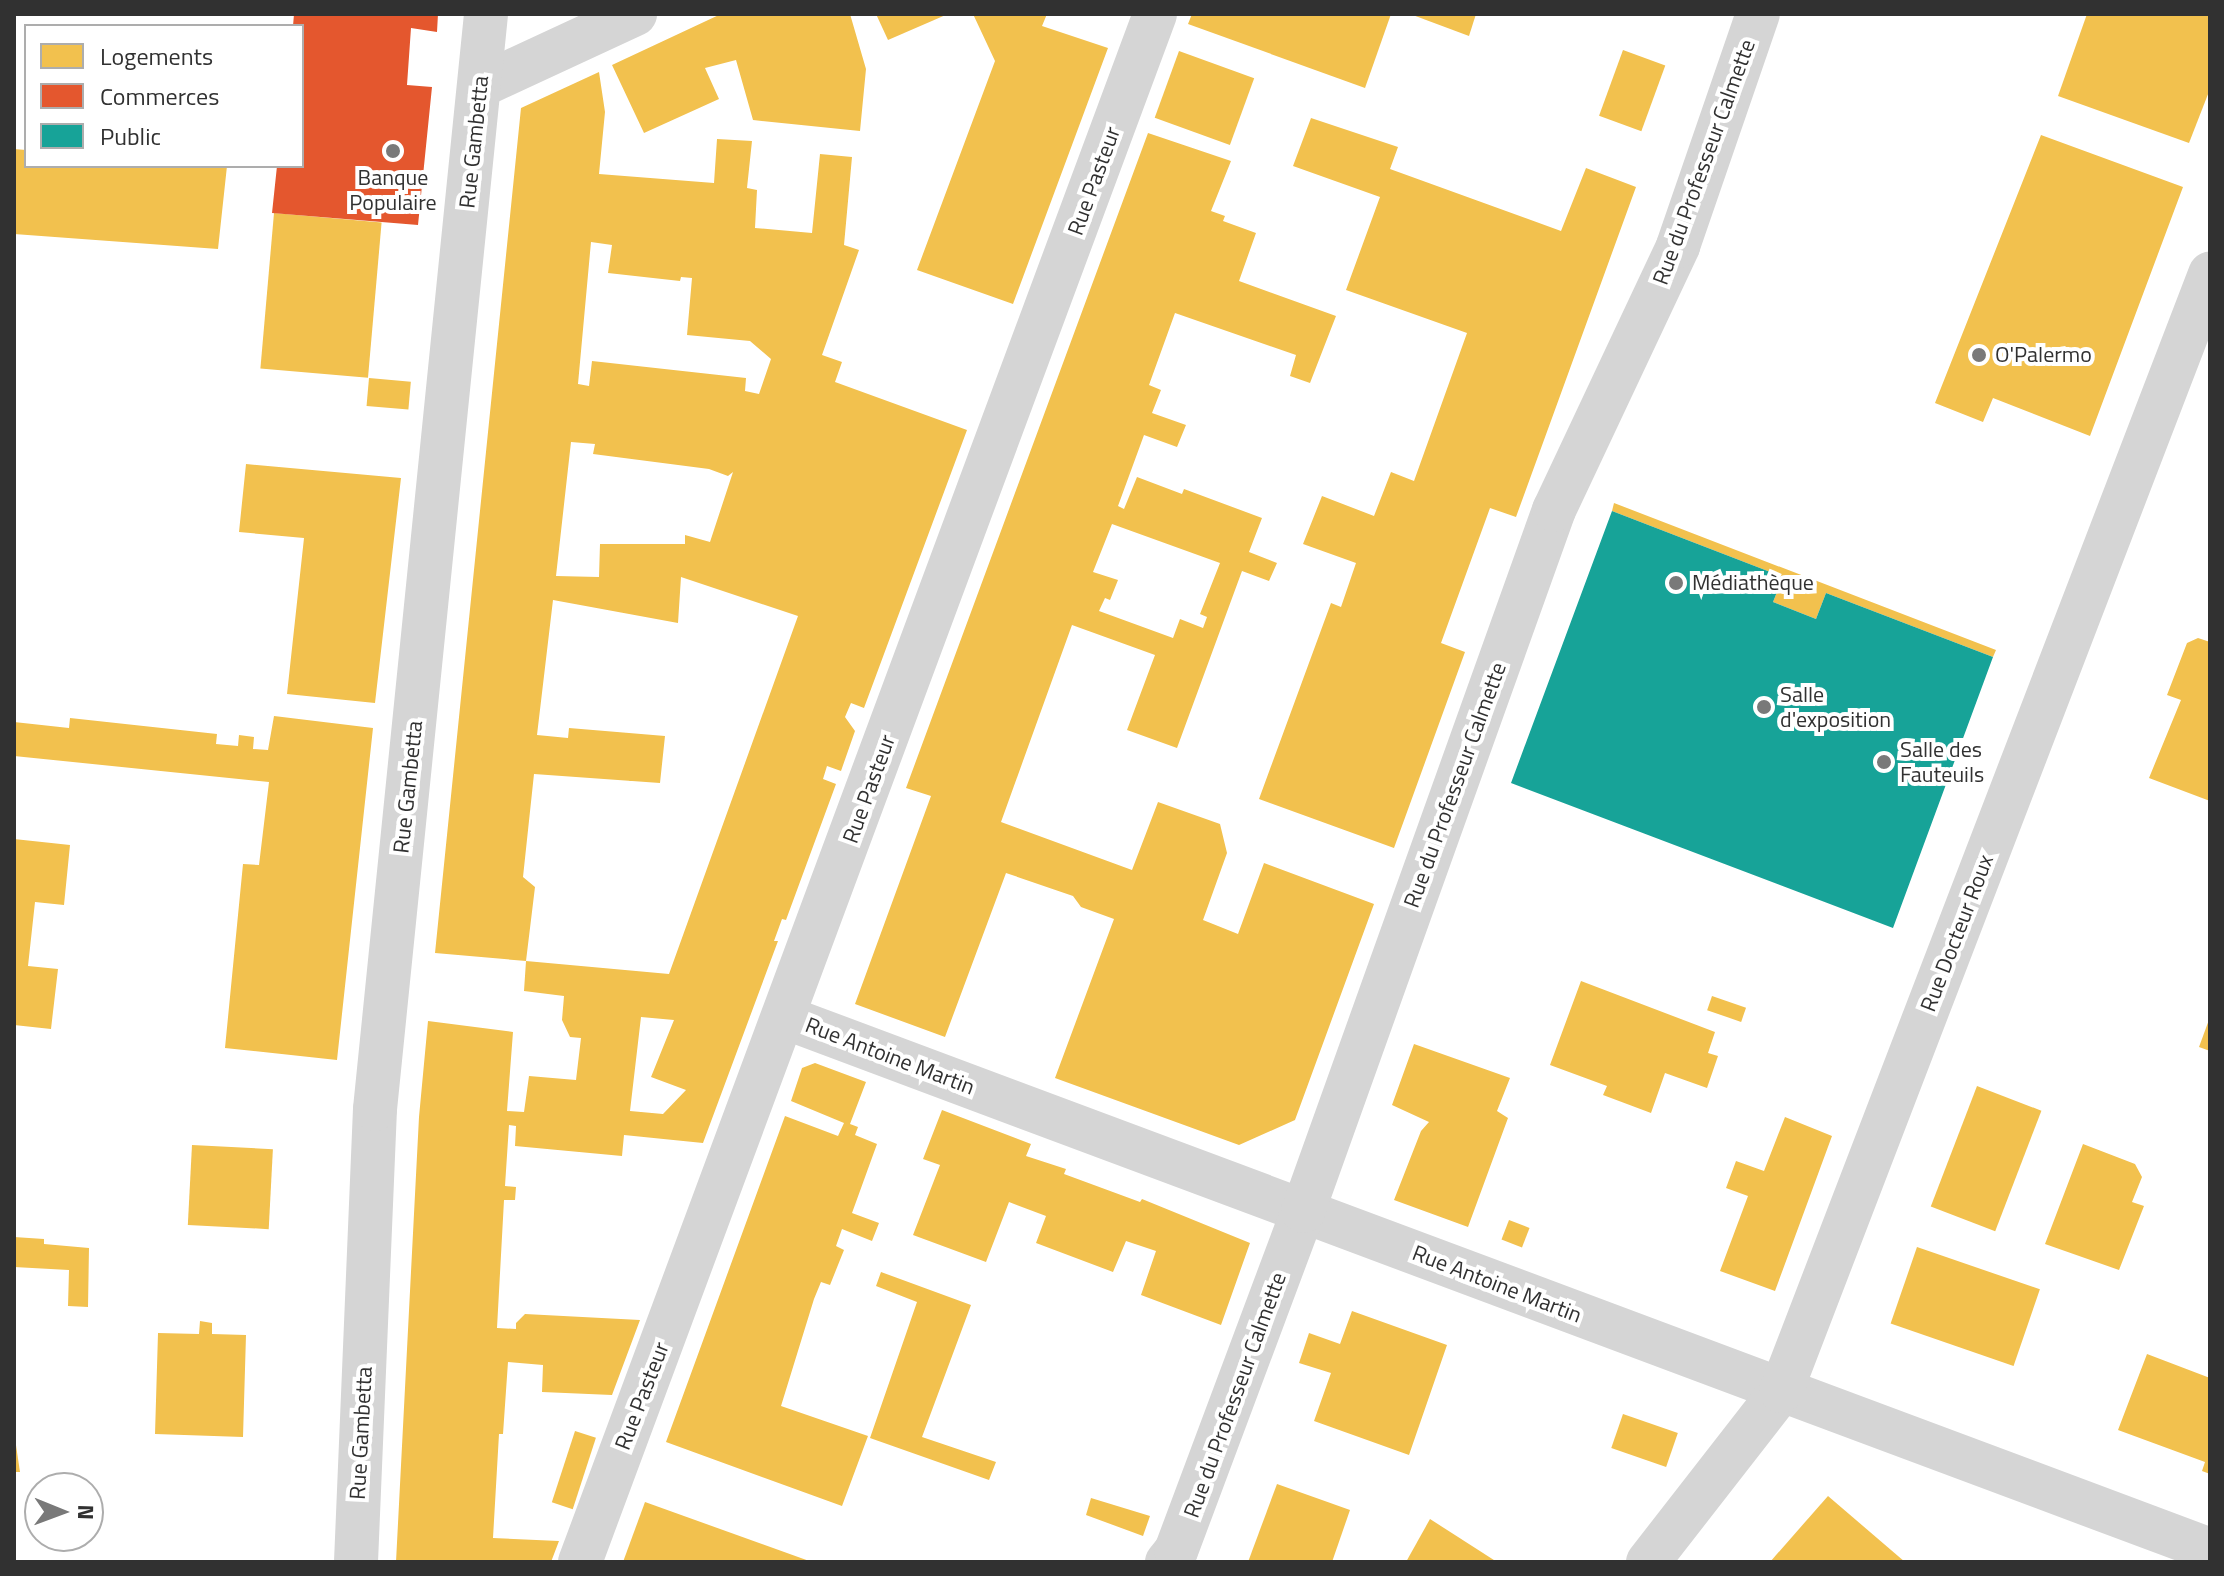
<!DOCTYPE html>
<html>
<head>
<meta charset="utf-8">
<style>
  body { margin:0 }
  #map { position:relative; width:2224px; height:1576px; overflow:hidden; background:#fff; font-family:"Titillium Web",sans-serif }
  div>[style] { position:absolute }
  [style*='--x'] { left:calc(var(--x)*1px); top:calc(var(--y)*1px); width:calc(var(--w)*1px); rotate:calc(var(--a)*1deg) }
  .homes>* { inset:0; background:#f2c14e; transform-origin:0 0 }
  .shops>* { inset:0; background:#e4572e }
  .public>* { inset:0; background:#17a398 }
  .minor>* { height:44px; margin:-22px; padding:0 22px; transform-origin:22px; border-radius:22px; background:#d5d5d5 }
  .dots>* { width:22px; height:22px; translate:-50% -50%; box-sizing:border-box; border:4px solid #fff; border-radius:50% }
  span { translate:-50% -50%; white-space:nowrap; text-align:center; line-height:1.15; -webkit-text-stroke:8px #fff; paint-order:stroke }
  .street-label { font-size:22px; color:#313131 }
  .poi-label { font-size:22px; color:#313131 }
  .left { translate:0 -50%; text-align:left }
  .frame { position:absolute; inset:0; border:16px solid #313131; pointer-events:none }
  .legend { position:absolute; left:24px; top:24px; width:280px; height:144px; box-sizing:border-box; background:#fff; border:2px solid #adadad; margin:0; padding:10px 14px; list-style:none; font-size:24px; color:#313131 }
  .legend li { display:flex; align-items:center; gap:16px; height:40px }
  .legend b { width:40px; border:2px solid #adadad }
  .north { position:absolute; left:24px; top:1472px; width:80px; height:80px; box-sizing:border-box; background:#fff; border:2px solid #adadad; border-radius:50%; rotate:91deg; font-size:22px; font-weight:700; line-height:32px; text-align:center; color:#313131 }
  .north::after { content:''; display:block; margin:auto; width:28px; height:36px; background:#797979; clip-path:polygon(50% 0,100% 100%,50% 72%,0 100%) }
</style>
</head>
<body>
<div id="map">
  <div class="homes">
    <div style="clip-path:polygon(721px 14px,850px 14px,866px 69px,860px 131px,753px 120px,736px 60px,705px 68px,719px 99px,644px 133px,612px 65px)"></div>
    <div style="clip-path:polygon(876px 14px,948px 14px,888px 40px)"></div>
    <div style="clip-path:polygon(973px 14px,1047px 14px,1042px 26px,1108px 48px,1013px 304px,917px 270px,995px 61px)"></div>
    <div style="clip-path:polygon(1192px 14px,1391px 14px,1365px 88px,1188px 24px)"></div>
    <div style="clip-path:polygon(1410px 14px,1476px 14px,1469px 36px)"></div>
    <div style="clip-path:polygon(2087px 14px,2210px 14px,2210px 89px,2189px 143px,2058px 96px)"></div>
    <div style="left:1623px;top:50px;width:45px;height:70px;rotate:20deg"></div>
    <div style="left:1179px;top:51px;width:80px;height:71px;rotate:20deg"></div>
    <div style="clip-path:polygon(evenodd,599px 72px,605px 112px,599px 174px,714px 183px,717px 139px,752px 141px,747px 188px,757px 190px,755px 228px,812px 233px,820px 154px,852px 157px,844px 245px,859px 250px,822px 355px,842px 362px,835px 382px,967px 430px,864px 708px,851px 703px,845px 717px,855px 731px,841px 771px,827px 766px,823px 779px,836px 784px,786px 920px,782px 919px,774px 941px,778px 941px,703px 1143px,624px 1135px,622px 1156px,515px 1146px,516px 1126px,509px 1125px,505px 1186px,516px 1187px,515px 1200px,504px 1200px,497px 1328px,516px 1329px,516px 1323px,525px 1314px,640px 1320px,612px 1395px,542px 1392px,543px 1365px,508px 1362px,503px 1434px,499px 1434px,493px 1538px,559px 1541px,551px 1562px,396px 1562px,419px 1117px,428px 1021px,513px 1032px,507px 1111px,524px 1112px,529px 1076px,576px 1080px,581px 1038px,570px 1037px,562px 1020px,564px 996px,524px 991px,526px 961px,669px 974px,798px 616px,681px 577px,678px 623px,553px 600px,537px 735px,568px 738px,569px 728px,665px 736px,660px 783px,534px 774px,523px 877px,535px 887px,526px 961px,435px 953px,521px 108px,599px 72px,591px 242px,612px 245px,608px 273px,680px 281px,681px 277px,692px 278px,687px 335px,750px 341px,771px 359px,759px 394px,745px 391px,746px 378px,592px 361px,589px 386px,578px 384px,591px 242px,599px 72px,571px 442px,595px 444px,593px 454px,709px 469px,728px 476px,733px 472px,710px 542px,685px 535px,685px 544px,600px 544px,599px 577px,556px 576px,571px 442px,599px 72px,641px 1017px,674px 1020px,651px 1077px,686px 1090px,663px 1114px,630px 1111px,641px 1017px)"></div>
    <div style="clip-path:polygon(1311px 118px,1398px 147px,1390px 169px,1561px 231px,1586px 168px,1636px 187px,1516px 517px,1490px 508px,1441px 643px,1465px 652px,1394px 848px,1259px 799px,1331px 603px,1341px 607px,1356px 563px,1303px 544px,1322px 496px,1374px 516px,1391px 472px,1414px 481px,1467px 333px,1346px 290px,1380px 197px,1293px 166px)"></div>
    <div style="clip-path:polygon(evenodd,1148px 133px,1231px 161px,1211px 211px,1225px 216px,1223px 221px,1256px 233px,1239px 281px,1336px 316px,1310px 383px,1290px 376px,1296px 355px,1175px 313px,1149px 385px,1161px 390px,1152px 413px,1186px 425px,1177px 447px,1144px 435px,1118px 506px,1124px 509px,1137px 477px,1182px 494px,1184px 489px,1262px 518px,1249px 552px,1277px 563px,1269px 581px,1242px 571px,1177px 748px,1127px 730px,1155px 655px,1072px 625px,1001px 822px,1132px 870px,1158px 802px,1220px 824px,1227px 853px,1203px 920px,1238px 934px,1264px 863px,1374px 904px,1295px 1120px,1239px 1145px,1055px 1078px,1114px 919px,1081px 907px,1073px 896px,1006px 873px,945px 1037px,855px 1004px,931px 796px,906px 788px,1148px 133px,1112px 524px,1220px 563px,1200px 614px,1207px 617px,1203px 628px,1180px 619px,1173px 638px,1099px 611px,1105px 598px,1110px 600px,1118px 580px,1093px 572px,1112px 524px)"></div>
    <div style="clip-path:polygon(2041px 135px,2183px 187px,2090px 436px,1993px 398px,1983px 422px,1935px 403px)"></div>
    <div style="clip-path:polygon(14px 149px,26px 150px,26px 166px,227px 166px,218px 249px,14px 234px)"></div>
    <div style="left:274px;top:213px;width:108px;height:156px;rotate:5deg"></div>
    <div style="left:369px;top:378px;width:42px;height:28px;rotate:5deg"></div>
    <div style="clip-path:polygon(246px 464px,401px 478px,375px 703px,287px 694px,304px 538px,239px 532px)"></div>
    <div style="clip-path:polygon(1614px 503px,1996px 650px,1993px 657px,1826px 593px,1816px 619px,1773px 602px,1783px 577px,1612px 511px)"></div>
    <div style="clip-path:polygon(2198px 638px,2210px 642px,2210px 801px,2149px 778px,2181px 700px,2167px 695px,2187px 643px)"></div>
    <div style="clip-path:polygon(274px 716px,373px 728px,337px 1060px,225px 1048px,243px 864px,259px 865px,269px 782px,14px 756px,14px 722px,69px 728px,70px 718px,217px 734px,216px 744px,238px 746px,239px 735px,254px 737px,253px 749px,268px 750px)"></div>
    <div style="clip-path:polygon(14px 839px,70px 845px,64px 905px,35px 902px,28px 966px,58px 969px,51px 1029px,14px 1025px)"></div>
    <div style="clip-path:polygon(1581px 981px,1715px 1032px,1708px 1053px,1718px 1056px,1707px 1088px,1665px 1073px,1651px 1113px,1603px 1095px,1607px 1086px,1550px 1065px)"></div>
    <div style="left:1712px;top:996px;width:36px;height:15px;rotate:19deg"></div>
    <div style="clip-path:polygon(2210px 1017px,2210px 1051px,2199px 1047px)"></div>
    <div style="clip-path:polygon(1414px 1044px,1510px 1078px,1497px 1111px,1508px 1118px,1468px 1227px,1394px 1200px,1421px 1131px,1429px 1122px,1392px 1105px)"></div>
    <div style="clip-path:polygon(815px 1063px,866px 1082px,850px 1124px,858px 1127px,855px 1135px,877px 1144px,852px 1213px,879px 1223px,872px 1241px,842px 1229px,836px 1246px,844px 1250px,830px 1285px,821px 1282px,814px 1299px,781px 1406px,868px 1436px,842px 1506px,666px 1442px,785px 1116px,838px 1136px,844px 1123px,791px 1101px,802px 1068px)"></div>
    <div style="left:1977px;top:1086px;width:69px;height:129px;rotate:21deg"></div>
    <div style="clip-path:polygon(942px 1110px,1031px 1144px,1026px 1156px,1066px 1169px,1064px 1174px,1140px 1202px,1142px 1199px,1250px 1243px,1221px 1325px,1141px 1295px,1156px 1251px,1126px 1241px,1113px 1272px,1036px 1243px,1046px 1216px,1009px 1202px,986px 1262px,913px 1235px,940px 1165px,923px 1159px)"></div>
    <div style="clip-path:polygon(1785px 1117px,1832px 1136px,1775px 1291px,1720px 1271px,1748px 1196px,1726px 1188px,1736px 1161px,1764px 1171px)"></div>
    <div style="clip-path:polygon(2083px 1144px,2135px 1164px,2142px 1177px,2132px 1202px,2144px 1206px,2119px 1270px,2045px 1244px)"></div>
    <div style="left:192px;top:1145px;width:81px;height:80px;rotate:3deg"></div>
    <div style="left:1509px;top:1220px;width:22px;height:21px;rotate:21deg"></div>
    <div style="clip-path:polygon(14px 1237px,44px 1239px,44px 1244px,89px 1248px,88px 1307px,68px 1306px,69px 1270px,14px 1267px)"></div>
    <div style="left:1917px;top:1247px;width:130px;height:81px;rotate:19deg"></div>
    <div style="clip-path:polygon(881px 1272px,971px 1305px,922px 1437px,996px 1462px,989px 1480px,870px 1438px,917px 1302px,876px 1286px)"></div>
    <div style="clip-path:polygon(1352px 1311px,1447px 1345px,1409px 1455px,1314px 1421px,1331px 1373px,1299px 1363px,1309px 1333px,1340px 1344px)"></div>
    <div style="clip-path:polygon(200px 1321px,212px 1323px,212px 1334px,246px 1335px,243px 1437px,155px 1434px,158px 1333px,199px 1334px)"></div>
    <div style="clip-path:polygon(2147px 1354px,2210px 1378px,2210px 1474px,2202px 1471px,2205px 1462px,2118px 1430px)"></div>
    <div style="left:1623px;top:1414px;width:58px;height:36px;rotate:19deg"></div>
    <div style="left:575px;top:1431px;width:22px;height:75px;rotate:18deg"></div>
    <div style="clip-path:polygon(14px 1432px,20px 1472px,14px 1472px)"></div>
    <div style="clip-path:polygon(1277px 1484px,1350px 1510px,1332px 1562px,1248px 1562px)"></div>
    <div style="clip-path:polygon(1828px 1496px,1905px 1562px,1770px 1562px)"></div>
    <div style="clip-path:polygon(1091px 1498px,1150px 1516px,1143px 1536px,1086px 1515px)"></div>
    <div style="clip-path:polygon(645px 1502px,812px 1562px,623px 1562px)"></div>
    <div style="clip-path:polygon(1430px 1519px,1497px 1562px,1406px 1562px)"></div>
  </div>
  <div class="shops">
    <div style="clip-path:polygon(294px 14px,438px 14px,437px 32px,411px 28px,407px 85px,432px 87px,418px 225px,272px 213px,277px 166px,302px 166px,302px 26px,293px 26px)"></div>
  </div>
  <div class="public">
    <div style="clip-path:polygon(1612px 511px,1783px 577px,1773px 602px,1816px 619px,1826px 593px,1993px 657px,1893px 928px,1511px 783px)"></div>
  </div>
  <div class="minor">
    <div style="--x:480;--y:86;--w:171;--a:-24.9"></div>
    <div style="--x:784;--y:1017;--w:1522;--a:20.49"></div>
    <div style="--x:356;--y:1562;--w:453;--a:-87.6"></div>
    <div style="--x:375;--y:1109;--w:1101;--a:-84.21"></div>
    <div style="--x:580;--y:1562;--w:1651;--a:-69.62"></div>
    <div style="--x:1167;--y:1562;--w:14;--a:-51"></div>
    <div style="--x:1176;--y:1551;--w:363;--a:-69.5"></div>
    <div style="--x:1303;--y:1211;--w:745;--a:-70.3"></div>
    <div style="--x:1554;--y:510;--w:292;--a:-64.8"></div>
    <div style="--x:1678;--y:246;--w:245;--a:-71"></div>
    <div style="--x:1648;--y:1562;--w:217;--a:-52.1"></div>
    <div style="--x:1781;--y:1391;--w:1197;--a:-68.99"></div>
  </div>
  <div class="dots">
    <div style="left:393px;top:151px;background:#797979"></div>
    <div style="left:1979px;top:355px;background:#797979"></div>
    <div style="left:1676px;top:583px;background:#797979"></div>
    <div style="left:1764px;top:707px;background:#797979"></div>
    <div style="left:1884px;top:762px;background:#797979"></div>
  </div>
  <div class="street-label">
    <span style="left:474px;top:142px;rotate:-84deg">Rue Gambetta</span>
    <span style="left:1704px;top:162px;rotate:-70deg">Rue du Professeur Calmette</span>
    <span style="left:1094px;top:181px;rotate:-70deg">Rue Pasteur</span>
    <span style="left:1455px;top:785px;rotate:-70deg">Rue du Professeur Calmette</span>
    <span style="left:408px;top:787px;rotate:-84deg">Rue Gambetta</span>
    <span style="left:869px;top:789px;rotate:-70deg">Rue Pasteur</span>
    <span style="left:1957px;top:933px;rotate:-69deg">Rue Docteur Roux</span>
    <span style="left:890px;top:1056px;rotate:21deg">Rue Antoine Martin</span>
    <span style="left:1497px;top:1284px;rotate:21deg">Rue Antoine Martin</span>
    <span style="left:1235px;top:1395px;rotate:-70deg">Rue du Professeur Calmette</span>
    <span style="left:642px;top:1396px;rotate:-69deg">Rue Pasteur</span>
    <span style="left:361px;top:1433px;rotate:-87deg">Rue Gambetta</span>
  </div>
  <div class="poi-label">
    <span style="left:393px;top:190px">Banque<br>Populaire</span>
    <span class="left" style="left:1995px;top:355px">O'Palermo</span>
    <span class="left" style="left:1692px;top:583px">Médiathèque</span>
    <span class="left" style="left:1780px;top:707px">Salle<br>d'exposition</span>
    <span class="left" style="left:1900px;top:762px">Salle des<br>Fauteuils</span>
  </div>
  <div class="frame"></div>
  <ul class="legend">
  <li><b style="height:22px;background:#f2c14e"></b>Logements</li>
  <li><b style="height:22px;background:#e4572e"></b>Commerces</li>
  <li><b style="height:22px;background:#17a398"></b>Public</li>
  </ul>
  <div class="north">N</div>
</div>
</body>
</html>
